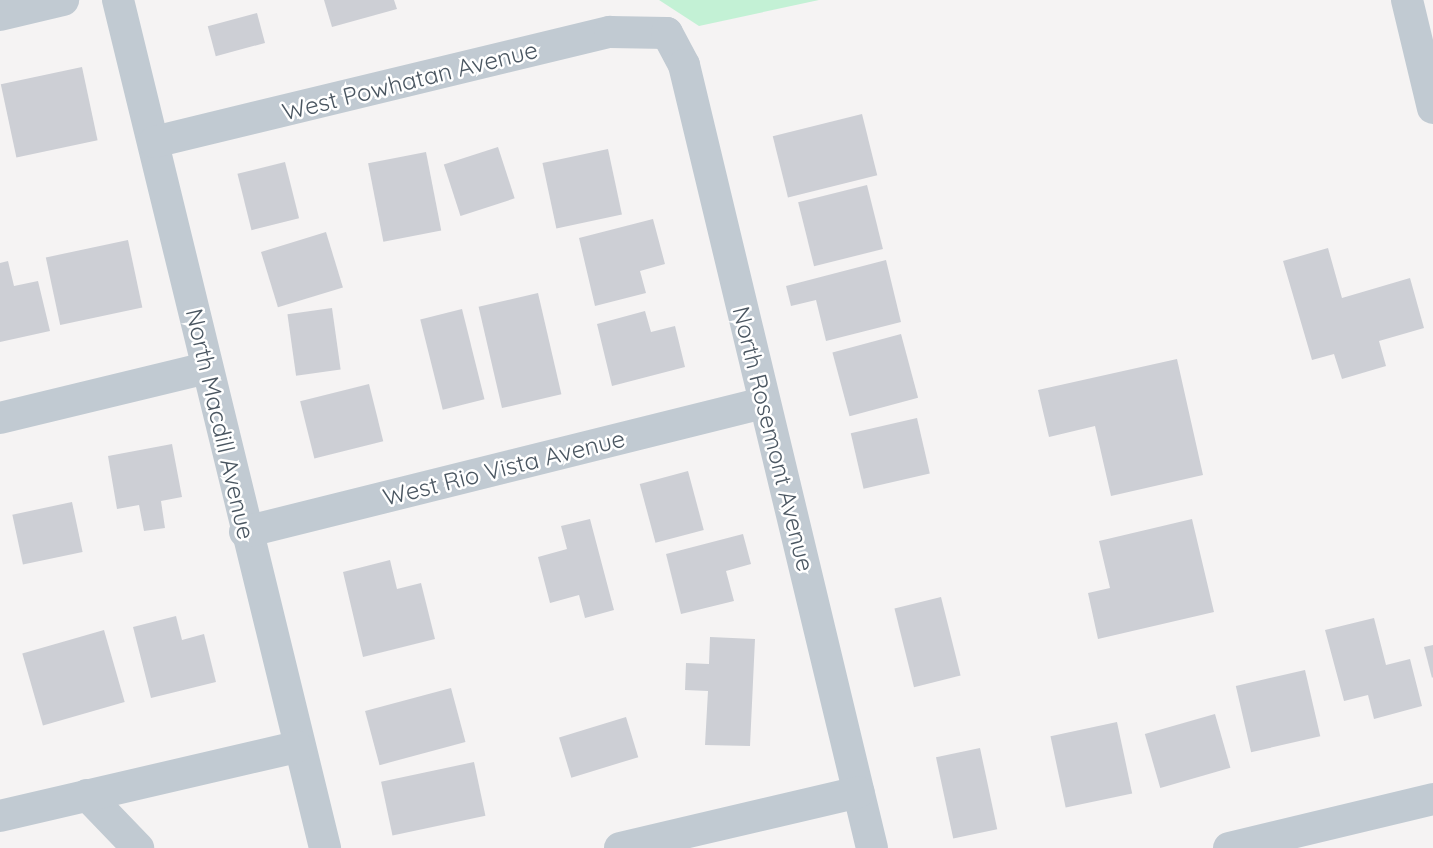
<!DOCTYPE html>
<html>
<head>
<meta charset="utf-8">
<style>
  body { margin:0 }
  #map { position:relative; width:1433px; height:848px; overflow:hidden; background:#f5f3f3; font-family:Quicksand,sans-serif }
  div>[style] { position:absolute }
  [style*='--x'] { left:calc(var(--x)*1px); top:calc(var(--y)*1px); width:calc(var(--w)*1px); rotate:calc(var(--a)*1deg) }
  .green>* { inset:0; background:#c3f1d5 }
  .building>* { inset:0; background:#cdcfd5; transform-origin:0 0 }
  .minor>* { height:32px; margin:-16px; padding:0 16px; transform-origin:16px; border-radius:16px; background:#c1cad2 }
  span { translate:-50% -50%; white-space:nowrap; text-align:center; line-height:1.15; -webkit-text-stroke:5px #fff; paint-order:stroke }
  .street-label { font-size:24px; color:#4a5661 }
</style>
</head>
<body>
<div id="map">
  <div class="green">
    <div style="clip-path:polygon(659px 0,819px 0,699px 26px)"></div>
  </div>
  <div class="building">
    <div style="clip-path:polygon(324px 0,394px 0,397px 9px,332px 27px)"></div>
    <div style="left:257px;top:13px;width:31px;height:51px;rotate:75deg"></div>
    <div style="left:82px;top:67px;width:75px;height:83px;rotate:78deg"></div>
    <div style="left:862px;top:114px;width:63px;height:92px;rotate:76deg"></div>
    <div style="left:498px;top:147px;width:54px;height:57px;rotate:72deg"></div>
    <div style="left:608px;top:149px;width:67px;height:67px;rotate:78deg"></div>
    <div style="left:426px;top:152px;width:80px;height:59px;rotate:79deg"></div>
    <div style="left:285px;top:162px;width:58px;height:49px;rotate:76deg"></div>
    <div style="left:867px;top:185px;width:66px;height:71px;rotate:76deg"></div>
    <div style="clip-path:polygon(653px 219px,665px 264px,640px 271px,646px 293px,595px 306px,579px 238px)"></div>
    <div style="left:326px;top:232px;width:58px;height:68px;rotate:73deg"></div>
    <div style="left:128px;top:240px;width:69px;height:84px;rotate:78deg"></div>
    <div style="clip-path:polygon(1328px 248px,1342px 298px,1410px 278px,1424px 328px,1379px 341px,1386px 366px,1342px 379px,1334px 354px,1312px 360px,1283px 261px)"></div>
    <div style="clip-path:polygon(886px 260px,901px 322px,826px 341px,816px 300px,791px 306px,786px 286px)"></div>
    <div style="clip-path:polygon(8px 261px,14px 286px,38px 281px,50px 331px,0 342px,0 263px)"></div>
    <div style="left:538px;top:293px;width:104px;height:61px;rotate:77deg"></div>
    <div style="left:332px;top:308px;width:62px;height:45px;rotate:82deg"></div>
    <div style="left:462px;top:309px;width:93px;height:43px;rotate:76deg"></div>
    <div style="clip-path:polygon(645px 311px,651px 332px,675px 326px,685px 367px,612px 386px,597px 324px)"></div>
    <div style="left:901px;top:334px;width:66px;height:71px;rotate:75deg"></div>
    <div style="clip-path:polygon(1177px 359px,1203px 475px,1111px 496px,1095px 426px,1049px 437px,1038px 390px)"></div>
    <div style="left:369px;top:384px;width:59px;height:71px;rotate:76deg"></div>
    <div style="left:917px;top:418px;width:57px;height:68px;rotate:77deg"></div>
    <div style="clip-path:polygon(172px 444px,182px 497px,161px 501px,165px 528px,144px 531px,139px 505px,117px 509px,108px 456px)"></div>
    <div style="left:688px;top:471px;width:61px;height:50px;rotate:75deg"></div>
    <div style="left:72px;top:502px;width:51px;height:61px;rotate:78deg"></div>
    <div style="clip-path:polygon(590px 519px,614px 610px,585px 618px,579px 595px,550px 603px,538px 557px,567px 549px,561px 526px)"></div>
    <div style="clip-path:polygon(1192px 519px,1214px 612px,1098px 639px,1088px 593px,1110px 588px,1099px 541px)"></div>
    <div style="clip-path:polygon(743px 534px,751px 564px,726px 571px,734px 601px,681px 614px,666px 554px)"></div>
    <div style="clip-path:polygon(390px 560px,397px 589px,421px 583px,435px 639px,363px 657px,343px 572px)"></div>
    <div style="left:941px;top:597px;width:81px;height:48px;rotate:76deg"></div>
    <div style="clip-path:polygon(176px 616px,182px 640px,204px 634px,216px 682px,151px 698px,133px 627px)"></div>
    <div style="clip-path:polygon(1374px 618px,1386px 665px,1410px 659px,1422px 706px,1374px 719px,1368px 695px,1344px 701px,1325px 630px)"></div>
    <div style="left:104px;top:630px;width:75px;height:85px;rotate:74deg"></div>
    <div style="clip-path:polygon(710px 637px,755px 639px,750px 746px,705px 745px,708px 691px,685px 690px,686px 663px,709px 664px)"></div>
    <div style="clip-path:polygon(1433px 645px,1433px 677px,1432px 678px,1424px 647px)"></div>
    <div style="left:1305px;top:670px;width:68px;height:71px;rotate:77deg"></div>
    <div style="left:451px;top:688px;width:56px;height:89px;rotate:75deg"></div>
    <div style="left:1215px;top:714px;width:56px;height:73px;rotate:74deg"></div>
    <div style="left:626px;top:717px;width:42px;height:70px;rotate:73deg"></div>
    <div style="left:1117px;top:722px;width:73px;height:68px;rotate:78deg"></div>
    <div style="left:980px;top:748px;width:83px;height:45px;rotate:78deg"></div>
    <div style="left:474px;top:762px;width:55px;height:95px;rotate:78deg"></div>
  </div>
  <div class="minor">
    <div style="--x:118;--y:0;--w:873;--a:76.28"></div>
    <div style="--x:1407;--y:0;--w:111;--a:76.5"></div>
    <div style="--x:0;--y:15;--w:65;--a:-13.4"></div>
    <div style="--x:154;--y:142;--w:469;--a:-13.6"></div>
    <div style="--x:610;--y:32;--w:57;--a:1"></div>
    <div style="--x:667;--y:33;--w:36;--a:62"></div>
    <div style="--x:684;--y:65;--w:805;--a:76.5"></div>
    <div style="--x:0;--y:418;--w:213;--a:-13.6"></div>
    <div style="--x:245;--y:532;--w:534;--a:-13.98"></div>
    <div style="--x:87;--y:795;--w:74;--a:46.1"></div>
    <div style="--x:0;--y:816;--w:305;--a:-13.1"></div>
    <div style="--x:620;--y:848;--w:245;--a:-13.2"></div>
    <div style="--x:1229;--y:848;--w:210;--a:-13.5"></div>
  </div>
  <div class="street-label">
    <span style="left:410px;top:81px;rotate:-14deg">West Powhatan Avenue</span>
    <span style="left:220px;top:424px;rotate:77deg">North Macdill Avenue</span>
    <span style="left:773px;top:439px;rotate:76deg">North Rosemont Avenue</span>
    <span style="left:504px;top:468px;rotate:-14deg">West Rio Vista Avenue</span>
  </div>
</div>
</body>
</html>
